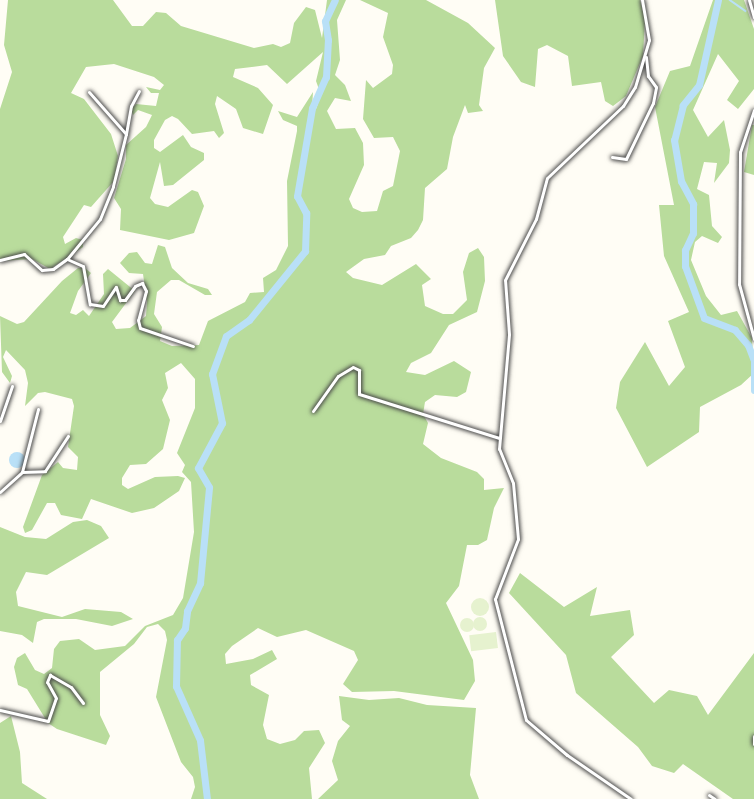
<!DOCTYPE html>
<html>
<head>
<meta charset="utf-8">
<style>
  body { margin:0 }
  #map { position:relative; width:754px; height:799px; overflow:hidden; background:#fffdf5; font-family:"IBM Plex Serif",serif }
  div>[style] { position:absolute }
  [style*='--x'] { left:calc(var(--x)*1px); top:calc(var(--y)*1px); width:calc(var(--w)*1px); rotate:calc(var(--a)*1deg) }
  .forest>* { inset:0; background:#b9dc9c }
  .pitch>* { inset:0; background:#e6f2cf; transform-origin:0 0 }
  .round { border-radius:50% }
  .water>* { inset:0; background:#b9e0f7 }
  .stream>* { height:1.5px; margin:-0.75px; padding:0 0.75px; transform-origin:0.75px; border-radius:0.75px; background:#b9e0f7 }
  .river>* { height:7px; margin:-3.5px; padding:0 3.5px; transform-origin:3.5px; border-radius:3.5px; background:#b9e0f7 }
  .roads { filter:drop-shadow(0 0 2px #444) drop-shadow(0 0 2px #444) }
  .minor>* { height:3px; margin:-1.5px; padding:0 1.5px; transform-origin:1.5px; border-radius:1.5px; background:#fff }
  span { translate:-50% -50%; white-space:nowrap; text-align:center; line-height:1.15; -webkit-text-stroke:6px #fff; paint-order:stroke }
</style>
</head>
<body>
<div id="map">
  <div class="forest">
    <div style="clip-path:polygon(8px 0,113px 0,132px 26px,143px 26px,156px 12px,166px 13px,181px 26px,254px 48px,273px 44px,281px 47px,290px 43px,294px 23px,306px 7px,315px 10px,322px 38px,327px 0,346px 0,337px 20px,340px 60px,335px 75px,345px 85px,351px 101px,335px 98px,327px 111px,336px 129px,355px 128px,363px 143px,364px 165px,349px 199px,353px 208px,362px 212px,377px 211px,383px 191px,393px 186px,400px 151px,393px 137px,374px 138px,363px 119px,366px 80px,373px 88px,392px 74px,393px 65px,383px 37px,388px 13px,360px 0,426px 0,468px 23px,495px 48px,484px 68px,479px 105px,483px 111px,468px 113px,465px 105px,453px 137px,447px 169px,425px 188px,423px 220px,418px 230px,411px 238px,391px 246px,385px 255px,364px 259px,346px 272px,353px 278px,382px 285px,416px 264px,431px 279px,422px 285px,425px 306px,443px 314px,453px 314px,467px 300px,463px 272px,469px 253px,478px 248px,484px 257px,485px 281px,477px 312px,449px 325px,431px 353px,411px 363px,406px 372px,425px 375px,454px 361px,471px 372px,466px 392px,457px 397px,435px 395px,425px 402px,423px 414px,428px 423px,423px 444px,441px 458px,477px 472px,484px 479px,484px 490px,504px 488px,494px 508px,487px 540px,478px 545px,467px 545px,459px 586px,446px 603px,473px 660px,475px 681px,464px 700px,394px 691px,352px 692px,343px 684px,358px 660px,354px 651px,306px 630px,277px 637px,258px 628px,232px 646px,225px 654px,226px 664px,253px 659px,272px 650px,277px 659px,250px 675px,251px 685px,269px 695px,263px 725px,267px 739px,280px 744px,295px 740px,304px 731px,319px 730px,325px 743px,309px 768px,312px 799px,191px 799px,195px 787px,193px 777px,181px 762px,156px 697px,167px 640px,165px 631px,158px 624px,147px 627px,134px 644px,100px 672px,100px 715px,110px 736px,106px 745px,57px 729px,48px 723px,27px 689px,18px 685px,14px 667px,17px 658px,25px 653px,35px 670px,44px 674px,52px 668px,54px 649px,60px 641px,79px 639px,95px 650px,125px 646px,145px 626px,173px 615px,183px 598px,194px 532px,191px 482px,182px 472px,185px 465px,177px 453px,195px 408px,195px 379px,181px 363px,165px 373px,168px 388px,162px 400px,170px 420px,163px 449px,146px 464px,130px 465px,122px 478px,122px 485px,128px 489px,155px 477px,178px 476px,185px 478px,179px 491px,154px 508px,132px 513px,91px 499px,82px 519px,61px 515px,55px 503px,47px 503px,32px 530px,25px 533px,23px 527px,42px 475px,58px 462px,63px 468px,77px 470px,78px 457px,68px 447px,74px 406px,72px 399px,45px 392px,38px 393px,25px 406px,28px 383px,25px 370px,6px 350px,3px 357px,12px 376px,10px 383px,2px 372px,0 316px,17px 324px,24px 322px,62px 281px,78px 268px,85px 268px,91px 273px,78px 291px,70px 313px,76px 315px,83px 310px,89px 316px,104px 294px,103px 274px,108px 269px,135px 291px,112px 322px,116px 329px,130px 328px,146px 316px,147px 302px,143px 274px,129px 273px,120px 263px,129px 253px,137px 252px,145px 263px,152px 264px,158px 245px,165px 247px,172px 268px,188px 283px,208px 289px,212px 295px,205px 295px,179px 280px,171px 280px,157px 292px,154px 314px,162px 327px,160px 341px,172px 346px,199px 345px,208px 321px,245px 302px,250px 293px,264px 292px,263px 278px,276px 270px,288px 246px,287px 181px,297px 131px,297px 126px,283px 120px,278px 111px,297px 117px,313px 92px,312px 108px,316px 109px,321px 95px,316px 81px,323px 52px,287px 84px,267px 65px,235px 69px,233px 77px,258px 88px,273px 105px,263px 134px,243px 128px,236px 109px,217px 96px,215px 104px,224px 133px,219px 138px,214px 131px,192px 134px,178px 119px,172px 116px,165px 120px,154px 140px,154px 148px,160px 152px,183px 135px,191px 147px,204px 153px,204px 160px,173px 185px,164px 186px,160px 162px,150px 198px,155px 204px,168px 207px,192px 190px,198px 192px,204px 206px,194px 233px,169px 240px,120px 230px,121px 209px,114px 198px,126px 159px,126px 145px,146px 127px,152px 115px,138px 110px,133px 115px,131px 109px,136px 104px,156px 106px,159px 93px,151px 93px,146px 87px,160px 90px,164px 85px,154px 77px,114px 64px,86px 67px,71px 93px,84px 99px,111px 134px,118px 156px,114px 181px,91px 207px,84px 205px,63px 237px,65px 244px,76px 238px,83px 240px,83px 247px,50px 269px,32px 259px,0 261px,0 109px,12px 72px,4px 45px)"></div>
    <div style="clip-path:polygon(495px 0,640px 0,645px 19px,643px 56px,626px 96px,613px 106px,605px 101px,601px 82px,572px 86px,568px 56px,547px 45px,538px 49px,535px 87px,521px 82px,503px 56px)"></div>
    <div style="clip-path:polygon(713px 0,744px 0,754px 29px,754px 89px,738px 109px,727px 100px,739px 81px,718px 54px,693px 110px,708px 137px,724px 120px,730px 150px,729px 163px,714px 183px,717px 163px,704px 162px,697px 189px,709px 195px,712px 226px,722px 237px,718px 243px,702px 236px,695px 242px,691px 260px,706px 296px,721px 315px,737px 311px,752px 338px,754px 373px,741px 385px,700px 407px,699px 432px,647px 467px,616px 408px,620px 382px,645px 342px,669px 386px,685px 367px,668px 321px,689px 312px,664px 256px,659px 205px,674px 205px,655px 107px,670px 71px,690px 66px)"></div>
    <div style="clip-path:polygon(752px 125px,754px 125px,754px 175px,744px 172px)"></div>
    <div style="clip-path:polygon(87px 520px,101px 526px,109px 538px,47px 575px,26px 572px,16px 592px,18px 606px,62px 617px,85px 609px,121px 612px,133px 619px,112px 626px,76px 619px,44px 619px,37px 622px,33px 643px,22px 635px,0 631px,0 527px,25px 537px,46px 539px,73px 522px)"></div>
    <div style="clip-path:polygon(520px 573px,564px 607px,597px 587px,590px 616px,630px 610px,634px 635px,611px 657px,654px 703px,669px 690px,697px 696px,708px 715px,754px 653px,754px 799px,733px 799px,683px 764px,674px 773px,652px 766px,638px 747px,576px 693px,566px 655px,509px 593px)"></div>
    <div style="clip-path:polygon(339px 696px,369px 700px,399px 698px,427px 705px,476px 708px,470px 775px,479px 799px,318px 799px,338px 780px,332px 761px,338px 741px,350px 726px,342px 720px)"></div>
    <div style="clip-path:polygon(11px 716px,20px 752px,22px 783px,47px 799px,0 799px,0 723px)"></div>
  </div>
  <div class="pitch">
    <div class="round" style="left:471px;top:598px;width:18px;height:18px"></div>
    <div class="round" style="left:473px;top:617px;width:14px;height:14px"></div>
    <div class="round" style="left:460px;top:618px;width:14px;height:14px"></div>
    <div style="left:496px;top:632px;width:16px;height:27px;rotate:83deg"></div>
  </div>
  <div class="water">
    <div class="round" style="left:9px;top:452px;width:16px;height:16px"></div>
  </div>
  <div class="stream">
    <div style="--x:730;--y:0;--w:19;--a:35"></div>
  </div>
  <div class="river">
    <div style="--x:718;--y:0;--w:87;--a:102.6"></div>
    <div style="--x:699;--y:85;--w:26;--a:129"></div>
    <div style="--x:683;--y:105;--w:36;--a:104"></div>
    <div style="--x:674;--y:140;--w:42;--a:80.3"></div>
    <div style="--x:681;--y:181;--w:26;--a:62"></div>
    <div style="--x:693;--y:204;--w:29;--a:90"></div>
    <div style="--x:693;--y:233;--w:19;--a:115"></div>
    <div style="--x:685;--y:250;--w:16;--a:90"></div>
    <div style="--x:685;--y:266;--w:55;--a:69.9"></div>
    <div style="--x:704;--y:318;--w:33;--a:21"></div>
    <div style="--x:735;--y:330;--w:20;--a:49"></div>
    <div style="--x:748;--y:345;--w:17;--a:69"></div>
    <div style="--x:754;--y:361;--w:29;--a:90"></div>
    <div style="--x:207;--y:799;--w:59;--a:-96.8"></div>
    <div style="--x:200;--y:740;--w:59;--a:-114"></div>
    <div style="--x:176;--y:686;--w:46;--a:-88.8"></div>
    <div style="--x:177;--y:640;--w:14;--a:-56"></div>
    <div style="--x:185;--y:628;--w:17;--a:-83"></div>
    <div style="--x:187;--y:611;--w:31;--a:-65"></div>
    <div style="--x:200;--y:583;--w:96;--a:-84.6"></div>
    <div style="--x:209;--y:487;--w:22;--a:-120"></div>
    <div style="--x:198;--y:468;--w:51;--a:-61.9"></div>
    <div style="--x:222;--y:423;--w:50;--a:-101.5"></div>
    <div style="--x:212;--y:374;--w:40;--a:-69.8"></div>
    <div style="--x:226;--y:336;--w:28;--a:-35"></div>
    <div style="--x:249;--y:320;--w:89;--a:-50.9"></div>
    <div style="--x:305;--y:251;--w:38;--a:-88"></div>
    <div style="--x:306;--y:213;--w:19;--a:-118"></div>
    <div style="--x:297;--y:196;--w:89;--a:-80.3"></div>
    <div style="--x:312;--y:108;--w:34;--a:-66"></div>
    <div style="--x:326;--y:77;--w:37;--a:-87"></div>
    <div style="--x:328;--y:40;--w:19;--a:-99"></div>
    <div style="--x:325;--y:21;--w:23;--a:-65"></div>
  </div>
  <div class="roads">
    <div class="minor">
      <div style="--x:749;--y:0;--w:18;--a:74"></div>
      <div style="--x:754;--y:110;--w:44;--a:108.4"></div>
      <div style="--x:740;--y:152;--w:132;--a:90.4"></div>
      <div style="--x:739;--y:284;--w:57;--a:74.7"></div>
      <div style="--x:126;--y:134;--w:28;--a:-80"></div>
      <div style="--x:131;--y:106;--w:17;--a:-62"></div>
      <div style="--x:612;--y:157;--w:14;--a:8"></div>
      <div style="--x:626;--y:159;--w:62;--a:-64.3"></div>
      <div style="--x:653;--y:103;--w:16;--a:-79"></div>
      <div style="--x:656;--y:87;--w:14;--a:-126"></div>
      <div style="--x:648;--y:76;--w:19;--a:-96"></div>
      <div style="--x:67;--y:259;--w:17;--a:24"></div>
      <div style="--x:83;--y:266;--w:39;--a:80"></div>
      <div style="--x:90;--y:304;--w:13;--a:9"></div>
      <div style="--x:103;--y:306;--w:23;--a:-56"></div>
      <div style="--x:116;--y:287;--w:14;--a:73"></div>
      <div style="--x:120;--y:300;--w:5;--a:0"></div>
      <div style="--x:125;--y:300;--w:17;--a:-54"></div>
      <div style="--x:135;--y:286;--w:8;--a:-23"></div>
      <div style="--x:142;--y:283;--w:9;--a:63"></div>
      <div style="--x:146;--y:291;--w:30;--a:105"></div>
      <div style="--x:138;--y:320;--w:8;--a:76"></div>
      <div style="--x:140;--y:328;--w:56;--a:18.8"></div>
      <div style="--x:0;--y:260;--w:25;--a:-14"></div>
      <div style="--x:24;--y:254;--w:24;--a:42"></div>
      <div style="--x:42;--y:270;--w:11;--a:-5"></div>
      <div style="--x:53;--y:269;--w:17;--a:-36"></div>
      <div style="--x:67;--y:259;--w:52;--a:-50.5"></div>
      <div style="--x:100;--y:219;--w:35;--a:-68"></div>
      <div style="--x:113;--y:186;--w:54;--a:-76"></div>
      <div style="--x:126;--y:134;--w:56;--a:-131.4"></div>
      <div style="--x:313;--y:411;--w:43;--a:-54.5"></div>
      <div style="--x:338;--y:376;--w:17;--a:-31"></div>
      <div style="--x:353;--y:367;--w:7;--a:27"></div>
      <div style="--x:359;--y:370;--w:24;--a:90"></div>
      <div style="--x:359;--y:394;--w:147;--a:17.4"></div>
      <div style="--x:0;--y:421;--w:37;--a:-71"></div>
      <div style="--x:22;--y:472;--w:23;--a:-2"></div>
      <div style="--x:45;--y:471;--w:42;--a:-56.7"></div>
      <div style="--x:0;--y:492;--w:30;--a:-42"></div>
      <div style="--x:22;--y:472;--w:65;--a:-75.7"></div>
      <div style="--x:0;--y:710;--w:49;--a:12.9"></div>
      <div style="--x:48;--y:721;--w:24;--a:-71"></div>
      <div style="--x:56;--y:698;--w:18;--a:-119"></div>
      <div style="--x:47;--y:682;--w:8;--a:-67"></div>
      <div style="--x:50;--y:675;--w:24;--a:30"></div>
      <div style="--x:71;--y:687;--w:20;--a:53"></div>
      <div style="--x:754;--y:736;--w:8;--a:90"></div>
      <div style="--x:709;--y:795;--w:7;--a:34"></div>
      <div style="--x:631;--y:799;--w:78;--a:-145.5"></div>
      <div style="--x:567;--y:755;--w:54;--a:-139.5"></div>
      <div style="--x:526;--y:720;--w:125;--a:-104.4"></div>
      <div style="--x:495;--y:599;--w:64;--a:-69"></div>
      <div style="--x:518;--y:539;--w:56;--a:-95.1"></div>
      <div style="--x:513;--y:483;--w:37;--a:-112"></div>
      <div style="--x:499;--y:449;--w:115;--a:-85"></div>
      <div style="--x:509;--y:334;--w:54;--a:-94.2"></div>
      <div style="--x:505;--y:280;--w:68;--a:-63.1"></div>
      <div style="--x:536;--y:219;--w:42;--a:-75"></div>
      <div style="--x:547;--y:178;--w:105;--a:-43.5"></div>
      <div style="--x:623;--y:106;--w:22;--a:-58"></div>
      <div style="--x:635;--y:87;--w:49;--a:-73.4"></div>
      <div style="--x:649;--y:40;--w:41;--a:-99.9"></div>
    </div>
  </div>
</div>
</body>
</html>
